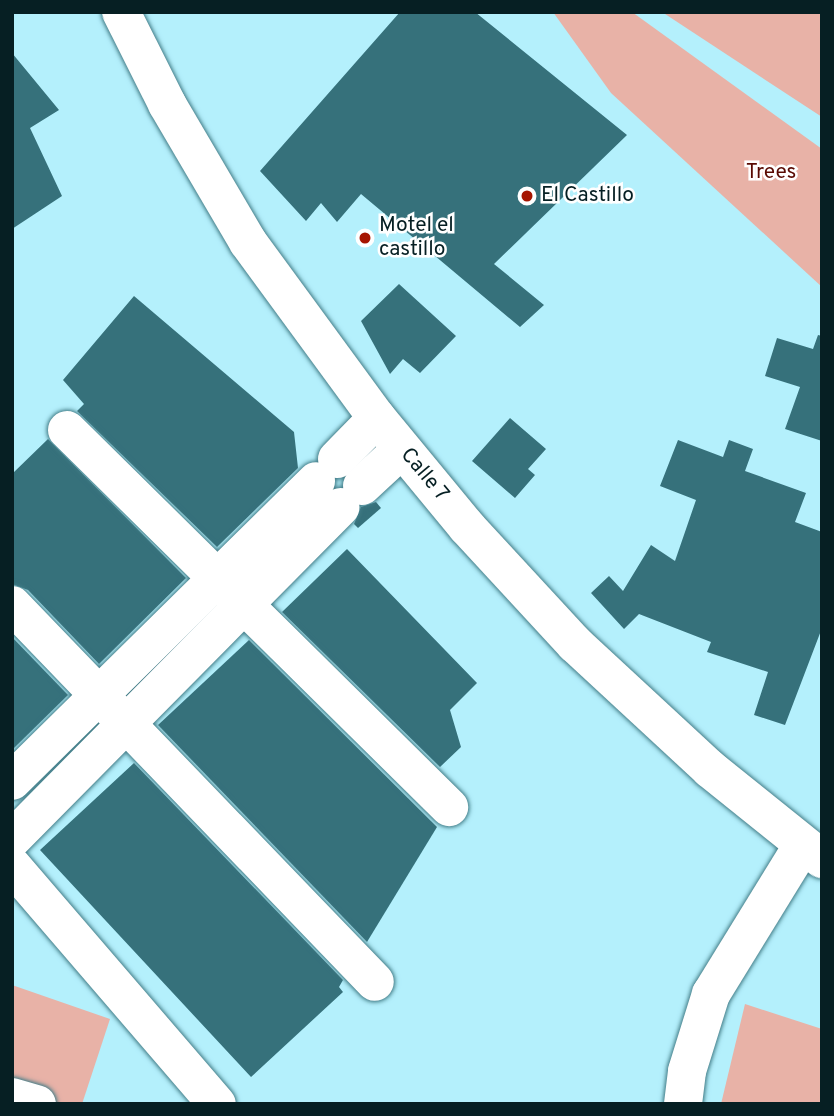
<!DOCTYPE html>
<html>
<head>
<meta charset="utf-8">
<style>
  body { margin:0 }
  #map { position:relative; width:834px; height:1116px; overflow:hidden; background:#b4f0fc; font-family:Overpass,sans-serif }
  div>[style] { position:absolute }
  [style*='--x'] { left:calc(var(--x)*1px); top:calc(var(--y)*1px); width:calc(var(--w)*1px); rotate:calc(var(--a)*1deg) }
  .green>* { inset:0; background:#e8b2a7 }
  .building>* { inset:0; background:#36717b }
  .roads { filter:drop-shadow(0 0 2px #437d88) drop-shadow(0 0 2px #437d88) }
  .minor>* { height:38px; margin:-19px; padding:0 19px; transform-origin:19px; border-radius:19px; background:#fff }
  .tertiary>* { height:38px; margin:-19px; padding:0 19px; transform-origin:19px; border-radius:19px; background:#fff }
  .dots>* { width:19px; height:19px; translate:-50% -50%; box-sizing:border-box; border:4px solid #fff; border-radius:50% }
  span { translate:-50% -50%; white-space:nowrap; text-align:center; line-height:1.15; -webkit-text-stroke:5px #fff; paint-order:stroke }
  .park-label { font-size:21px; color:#590902 }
  .poi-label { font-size:21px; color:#061f23 }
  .left { translate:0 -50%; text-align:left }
  .street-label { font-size:21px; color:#061f23 }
  .frame { position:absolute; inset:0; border:14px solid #061f23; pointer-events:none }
</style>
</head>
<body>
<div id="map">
  <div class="green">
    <div style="clip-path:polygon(553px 12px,632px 12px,822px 149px,822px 287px,611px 93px)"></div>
    <div style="clip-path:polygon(662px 12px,822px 12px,822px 117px)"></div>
    <div style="clip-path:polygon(12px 985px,110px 1019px,82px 1104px,58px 1104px,12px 1087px)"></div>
    <div style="clip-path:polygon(745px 1004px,822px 1029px,822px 1104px,721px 1104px)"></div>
  </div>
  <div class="building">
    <div style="clip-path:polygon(400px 12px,475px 12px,627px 135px,494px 264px,544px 305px,520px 327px,361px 194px,337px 222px,321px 203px,306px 221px,260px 171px)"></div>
    <div style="clip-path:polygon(12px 53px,59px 110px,30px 128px,62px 196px,12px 229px)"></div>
    <div style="clip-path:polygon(399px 284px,456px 336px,420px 373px,403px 359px,390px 374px,361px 321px)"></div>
    <div style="clip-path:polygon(134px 296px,294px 432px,298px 468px,217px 547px,77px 411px,84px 404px,63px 380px)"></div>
    <div style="clip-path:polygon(818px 335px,822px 336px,822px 441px,785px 429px,800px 387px,765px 376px,777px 338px,813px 349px)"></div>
    <div style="clip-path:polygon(510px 418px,546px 449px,528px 469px,535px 475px,515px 498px,472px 461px)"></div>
    <div style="clip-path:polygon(48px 439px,186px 578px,99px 664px,28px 590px,12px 584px,12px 474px)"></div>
    <div style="clip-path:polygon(678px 440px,723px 457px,729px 440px,753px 449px,745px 471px,806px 493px,795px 522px,822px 532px,822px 628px,785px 725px,754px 715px,768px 672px,707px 652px,711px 642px,639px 614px,624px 629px,591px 593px,609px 576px,623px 591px,651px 545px,675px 561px,696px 500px,660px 486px)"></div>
    <div style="clip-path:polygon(376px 502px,381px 508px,358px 528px,354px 524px,361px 507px)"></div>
    <div style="clip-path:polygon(347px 549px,477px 683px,450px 710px,461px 747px,440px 767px,282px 612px)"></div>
    <div style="clip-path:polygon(12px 637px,68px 695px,12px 750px)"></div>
    <div style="clip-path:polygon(249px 640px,437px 827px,367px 942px,158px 725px)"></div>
    <div style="clip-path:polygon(134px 763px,343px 980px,339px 987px,343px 992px,251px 1077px,40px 850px)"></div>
  </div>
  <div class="roads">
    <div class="minor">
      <div style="--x:67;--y:430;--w:537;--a:44.62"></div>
      <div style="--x:337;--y:459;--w:57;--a:-45.7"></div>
      <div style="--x:362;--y:486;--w:54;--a:-42.8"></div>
      <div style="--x:12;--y:605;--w:523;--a:46.08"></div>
      <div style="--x:12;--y:781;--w:427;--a:-44.6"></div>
      <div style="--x:12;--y:839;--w:467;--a:-45.3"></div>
      <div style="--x:12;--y:866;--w:314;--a:49.3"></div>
      <div style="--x:12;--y:1097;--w:26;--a:16"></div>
      <div style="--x:683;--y:1104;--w:33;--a:-83"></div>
      <div style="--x:687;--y:1071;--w:81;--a:-72.7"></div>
      <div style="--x:711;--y:994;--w:174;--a:-58.4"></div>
    </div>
    <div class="tertiary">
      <div style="--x:121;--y:12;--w:103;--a:63.4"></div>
      <div style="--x:167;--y:104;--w:160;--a:59.6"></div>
      <div style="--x:248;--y:242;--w:218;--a:53.8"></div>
      <div style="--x:377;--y:418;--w:141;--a:50.5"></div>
      <div style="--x:467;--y:527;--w:159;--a:47.3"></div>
      <div style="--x:575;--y:644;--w:184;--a:42.8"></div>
      <div style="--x:710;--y:769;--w:144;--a:38.8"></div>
    </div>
  </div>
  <div class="dots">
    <div style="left:527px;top:196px;background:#a61400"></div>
    <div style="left:365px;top:238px;background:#a61400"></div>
  </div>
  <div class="park-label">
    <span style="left:771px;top:173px">Trees</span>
  </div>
  <div class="poi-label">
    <span class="left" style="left:541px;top:196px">El Castillo</span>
    <span class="left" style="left:379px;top:238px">Motel el<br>castillo</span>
  </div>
  <div class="street-label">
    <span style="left:424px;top:475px;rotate:50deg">Calle 7</span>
  </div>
  <div class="frame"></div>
</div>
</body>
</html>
